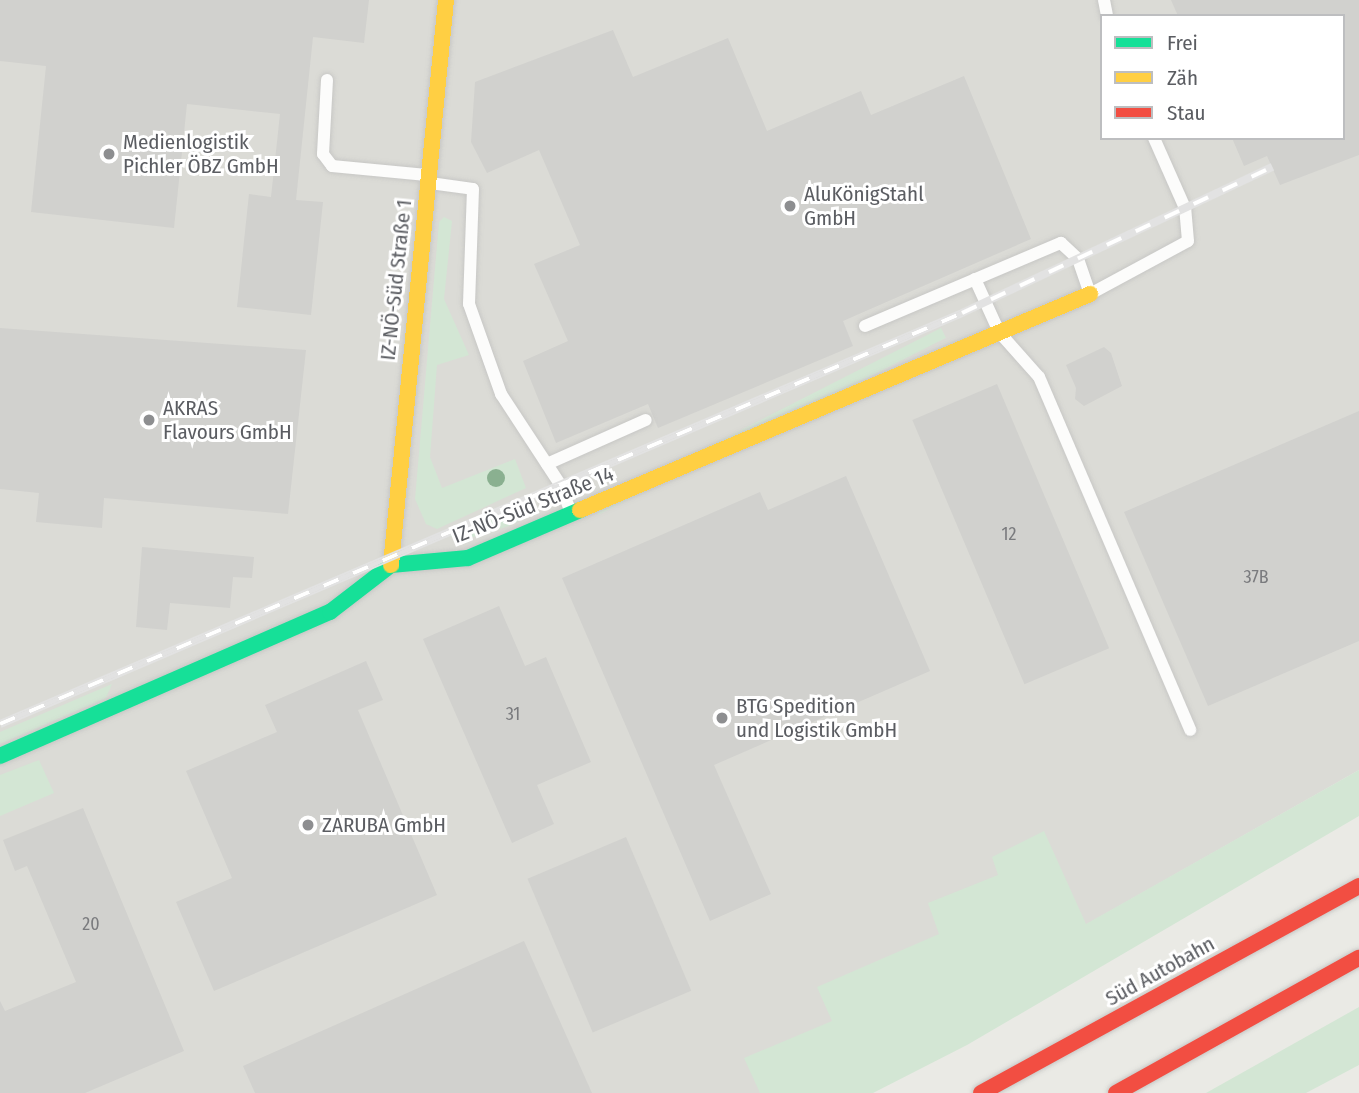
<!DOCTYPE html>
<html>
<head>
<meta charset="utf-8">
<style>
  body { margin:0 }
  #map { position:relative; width:1359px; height:1093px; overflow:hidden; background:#eaeae5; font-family:"Fira Sans Condensed",sans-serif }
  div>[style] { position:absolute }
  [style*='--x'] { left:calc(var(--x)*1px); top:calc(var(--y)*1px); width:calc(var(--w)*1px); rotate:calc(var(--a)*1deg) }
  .industrial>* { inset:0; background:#dbdbd6 }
  .green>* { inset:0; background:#d3e6d4; transform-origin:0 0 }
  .building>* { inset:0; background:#d1d1ce; transform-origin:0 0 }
  .roads { filter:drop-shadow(0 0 2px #c7c7c5) drop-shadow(0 0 2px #c7c7c5) }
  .lane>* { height:12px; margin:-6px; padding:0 6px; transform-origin:6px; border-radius:6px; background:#fcfcfb }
  .fast>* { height:16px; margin:-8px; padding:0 8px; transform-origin:8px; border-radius:8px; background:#16e098 }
  .slow>* { height:16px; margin:-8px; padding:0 8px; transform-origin:8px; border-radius:8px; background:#ffcf43 }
  .jam>* { height:16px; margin:-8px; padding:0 8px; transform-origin:8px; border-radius:8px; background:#f24e42 }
  .rail>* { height:8px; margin-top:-4px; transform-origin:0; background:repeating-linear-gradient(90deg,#fff 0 16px,#e2e2e2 0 32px); box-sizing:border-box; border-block:2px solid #e2e2e2 }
  .trees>* { width:18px; height:18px; margin:-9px; border-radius:50%; background:#8ab090 }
  .dots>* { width:19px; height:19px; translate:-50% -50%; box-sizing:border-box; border:4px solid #fff; border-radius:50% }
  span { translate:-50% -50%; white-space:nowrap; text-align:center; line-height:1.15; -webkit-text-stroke:6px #fff; paint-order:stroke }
  .number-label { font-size:18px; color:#7a7b7e }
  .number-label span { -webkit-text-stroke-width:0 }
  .poi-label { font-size:21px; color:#5b5d62 }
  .left { translate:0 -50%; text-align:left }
  .street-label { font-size:21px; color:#5b5d62 }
  .legend { position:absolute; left:1100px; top:14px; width:245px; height:126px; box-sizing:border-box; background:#fff; border:2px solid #bdbec0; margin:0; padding:9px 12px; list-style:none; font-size:21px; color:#5b5d62 }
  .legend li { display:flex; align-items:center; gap:14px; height:35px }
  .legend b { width:35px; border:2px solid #bdbec0 }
</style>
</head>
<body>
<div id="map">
  <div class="industrial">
    <div style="clip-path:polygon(evenodd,0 0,1359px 0,1359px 770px,789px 1093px,0 1093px,0 0,1102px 16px,1343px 16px,1343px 138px,1102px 138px,1102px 16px)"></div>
  </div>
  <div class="green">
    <div style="clip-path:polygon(444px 217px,452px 221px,444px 299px,469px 355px,437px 365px,430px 457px,442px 488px,515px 459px,526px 488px,437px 529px,426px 524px,415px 499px,439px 222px)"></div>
    <div style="left:941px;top:328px;width:11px;height:390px;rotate:63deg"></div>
    <div style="clip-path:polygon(530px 500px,530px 515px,509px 526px,463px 540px,449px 536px)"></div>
    <div style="clip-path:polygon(112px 684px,106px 698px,0 744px,0 732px)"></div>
    <div style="clip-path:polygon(39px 760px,54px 793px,0 816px,0 775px)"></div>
    <div style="clip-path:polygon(1359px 770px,1359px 816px,967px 1045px,873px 1093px,760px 1093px,744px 1058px,832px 1021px,817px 987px,939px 934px,928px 903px,998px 875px,992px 857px,1044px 831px,1086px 924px)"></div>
    <div style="clip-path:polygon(1359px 1007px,1359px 1065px,1306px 1093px,1206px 1093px)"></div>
  </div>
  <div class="building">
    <div style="clip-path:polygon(0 0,369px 0,364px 43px,313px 37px,296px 200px,323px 202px,311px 315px,237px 307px,249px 194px,271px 197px,280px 114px,187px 104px,174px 228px,31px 212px,46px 66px,0 61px)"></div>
    <div style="clip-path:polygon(1171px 0,1359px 0,1359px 155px,1280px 185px,1267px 156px,1244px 166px,1232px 138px,1343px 138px,1343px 16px,1178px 16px)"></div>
    <div style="clip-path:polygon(613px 30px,633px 77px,728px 38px,767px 131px,861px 91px,871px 115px,964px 76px,1031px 239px,843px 321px,853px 346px,658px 428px,648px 404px,556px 443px,523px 361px,568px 341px,534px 264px,580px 245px,539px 150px,487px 173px,471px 142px,475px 82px)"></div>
    <div style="clip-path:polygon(0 328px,306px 350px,288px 514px,104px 498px,102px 528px,36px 522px,39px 493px,0 489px)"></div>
    <div style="clip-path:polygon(1104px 347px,1111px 353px,1122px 386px,1084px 406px,1075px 399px,1076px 388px,1066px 365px)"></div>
    <div style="left:997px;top:384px;width:287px;height:92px;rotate:67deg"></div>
    <div style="clip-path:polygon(1359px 411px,1359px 641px,1208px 706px,1124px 512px)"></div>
    <div style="clip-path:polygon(846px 476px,930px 671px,714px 765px,771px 894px,710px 921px,562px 578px,760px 492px,768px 510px)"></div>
    <div style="clip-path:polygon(142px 547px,254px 557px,252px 578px,233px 577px,230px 608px,170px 603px,167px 630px,136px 627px)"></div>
    <div style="clip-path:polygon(499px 606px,525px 666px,546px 657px,591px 762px,537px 785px,554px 824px,512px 843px,423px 639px)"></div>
    <div style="clip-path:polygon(366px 661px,383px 700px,358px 710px,437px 895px,214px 991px,176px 902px,232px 878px,186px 771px,277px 732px,265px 705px)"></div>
    <div style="clip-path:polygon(83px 808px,184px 1051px,85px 1093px,0 1093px,0 1001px,5px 1011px,76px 982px,27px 866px,15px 871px,3px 840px)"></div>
    <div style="left:626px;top:837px;width:167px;height:107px;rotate:67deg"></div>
    <div style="clip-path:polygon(524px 941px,592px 1093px,255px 1093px,243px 1066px)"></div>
  </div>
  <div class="roads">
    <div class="lane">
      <div style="--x:1104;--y:0;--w:16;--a:79"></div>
      <div style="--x:327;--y:80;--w:74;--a:93.1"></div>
      <div style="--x:323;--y:154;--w:15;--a:53"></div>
      <div style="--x:332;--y:166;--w:95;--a:5.4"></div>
      <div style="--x:430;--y:183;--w:43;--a:7.9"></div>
      <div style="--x:473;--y:189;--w:115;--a:92"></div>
      <div style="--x:469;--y:304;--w:96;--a:70.4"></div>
      <div style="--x:501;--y:394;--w:108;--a:56.8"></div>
      <div style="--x:560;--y:484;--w:30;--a:69"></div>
      <div style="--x:975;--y:279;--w:58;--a:65.6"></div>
      <div style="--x:999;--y:332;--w:60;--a:48.4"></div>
      <div style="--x:1039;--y:377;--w:384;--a:66.8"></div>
      <div style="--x:865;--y:326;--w:213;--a:-23"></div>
      <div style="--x:1061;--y:243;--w:23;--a:43"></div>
      <div style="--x:1078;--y:259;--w:37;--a:71"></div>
      <div style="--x:1090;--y:294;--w:111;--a:-28.4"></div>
      <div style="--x:1188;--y:241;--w:33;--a:-95"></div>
      <div style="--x:1185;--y:208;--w:77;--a:-113.9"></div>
      <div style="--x:547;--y:464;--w:108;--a:-24"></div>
    </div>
    <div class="fast">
      <div style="--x:0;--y:756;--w:360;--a:-23.6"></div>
      <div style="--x:330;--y:612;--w:77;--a:-37.6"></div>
      <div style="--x:391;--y:565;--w:77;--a:-5.2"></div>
      <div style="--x:468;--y:558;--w:122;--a:-23.2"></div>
    </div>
    <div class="slow">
      <div style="--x:580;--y:510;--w:554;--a:-22.95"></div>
      <div style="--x:391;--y:565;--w:568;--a:-84.44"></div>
    </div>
    <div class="jam">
      <div style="--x:981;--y:1093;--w:431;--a:-28.7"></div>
      <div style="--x:1116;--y:1093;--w:278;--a:-29.1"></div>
    </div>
  </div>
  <div class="rail">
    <div style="--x:0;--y:724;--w:1046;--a:-23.13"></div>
    <div style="--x:962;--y:313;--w:343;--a:-25.2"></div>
  </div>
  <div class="trees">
    <div style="left:496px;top:478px"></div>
  </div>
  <div class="dots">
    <div style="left:109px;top:154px;background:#8d8e90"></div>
    <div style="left:790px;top:206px;background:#8d8e90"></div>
    <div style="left:149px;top:420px;background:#8d8e90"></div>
    <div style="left:722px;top:718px;background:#8d8e90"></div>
    <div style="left:308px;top:825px;background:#8d8e90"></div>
  </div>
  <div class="number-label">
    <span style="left:1009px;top:534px">12</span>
    <span style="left:1256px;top:577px">37B</span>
    <span style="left:513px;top:714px">31</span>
    <span style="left:91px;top:924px">20</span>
  </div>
  <div class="poi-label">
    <span class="left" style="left:123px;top:154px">Medienlogistik<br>Pichler ÖBZ GmbH</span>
    <span class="left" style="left:804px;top:206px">AluKönigStahl<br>GmbH</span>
    <span class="left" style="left:163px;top:420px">AKRAS<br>Flavours GmbH</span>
    <span class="left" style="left:736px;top:718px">BTG Spedition<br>und Logistik GmbH</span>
    <span class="left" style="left:322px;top:825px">ZARUBA GmbH</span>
  </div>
  <div class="street-label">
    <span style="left:396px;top:280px;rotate:-84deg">IZ-NÖ-Süd Straße 1</span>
    <span style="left:533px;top:505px;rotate:-22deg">IZ-NÖ-Süd Straße 14</span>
    <span style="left:1160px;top:971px;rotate:-29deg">Süd Autobahn</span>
  </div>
  <ul class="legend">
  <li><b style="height:9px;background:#16e098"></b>Frei</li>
  <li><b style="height:9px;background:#ffcf43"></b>Zäh</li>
  <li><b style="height:9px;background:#f24e42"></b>Stau</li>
  </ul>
</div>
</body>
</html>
